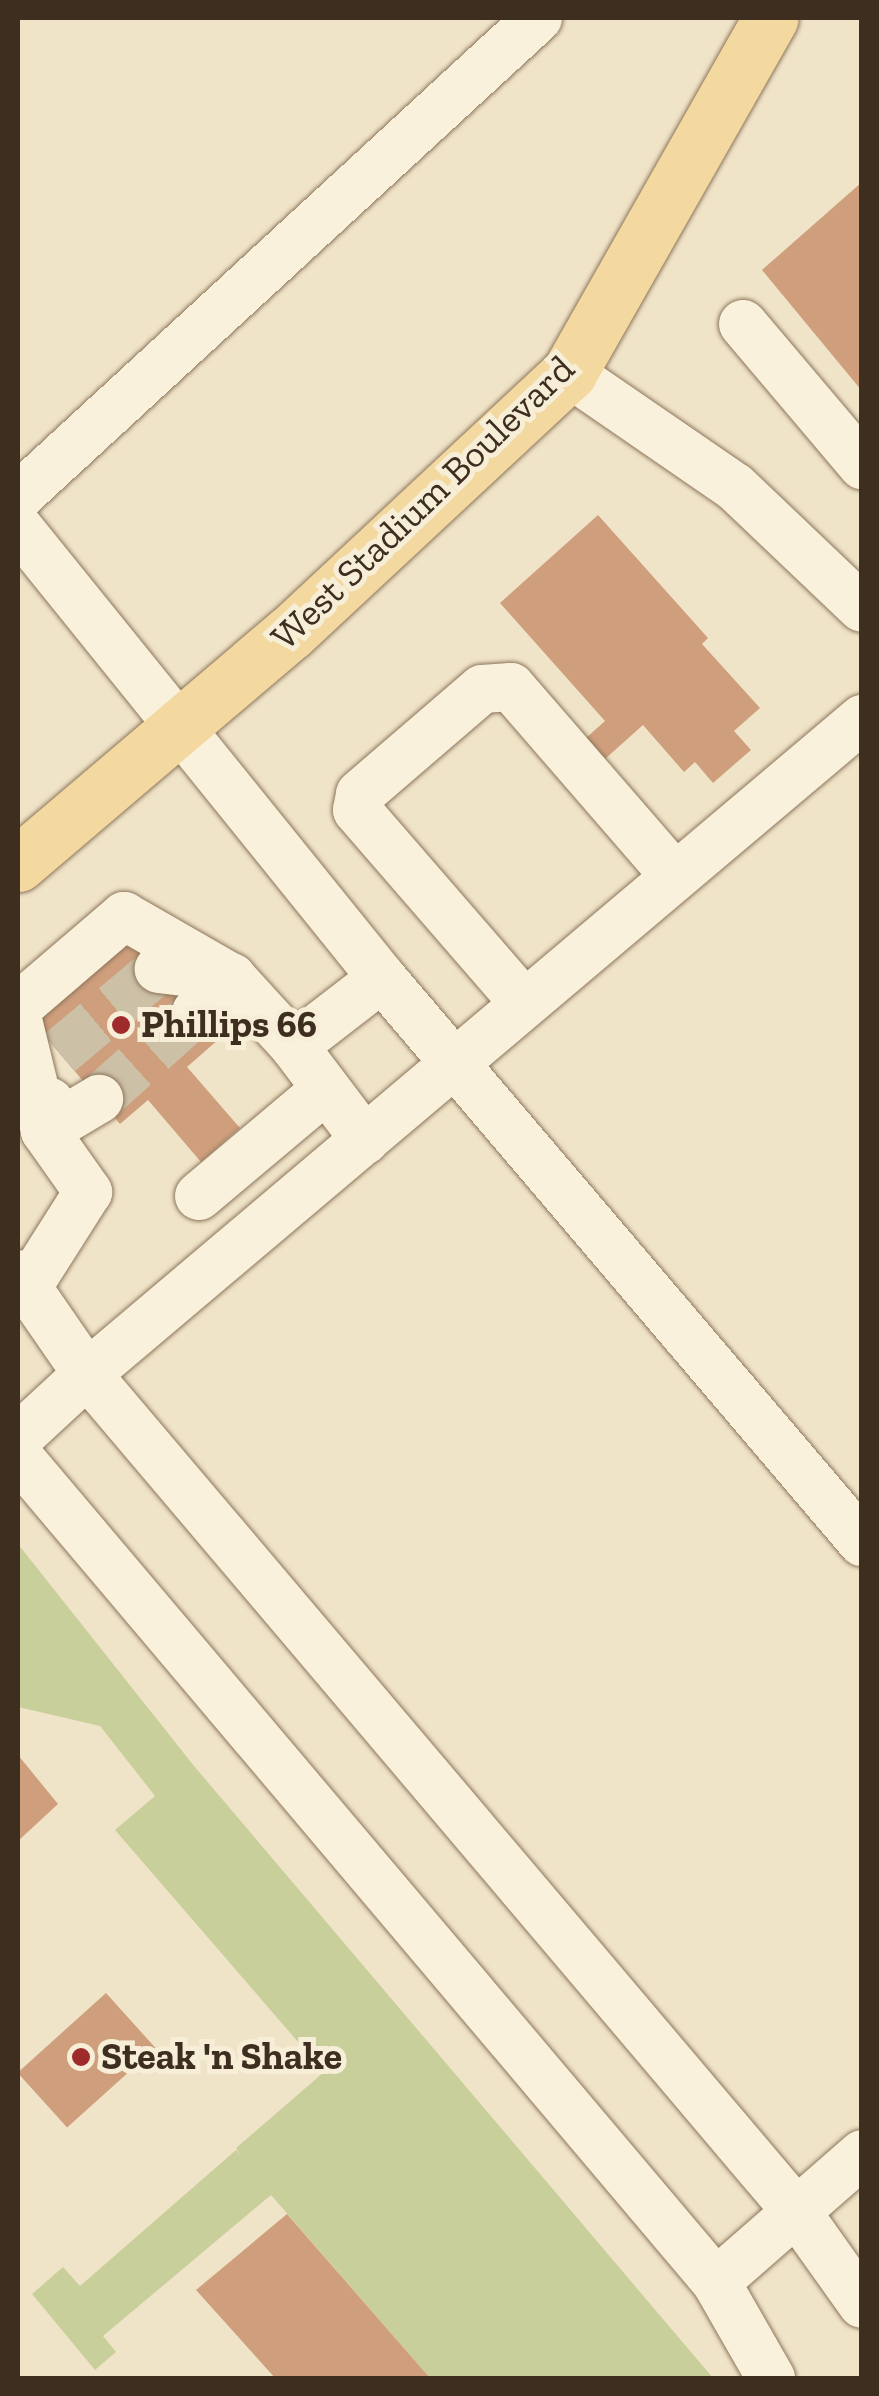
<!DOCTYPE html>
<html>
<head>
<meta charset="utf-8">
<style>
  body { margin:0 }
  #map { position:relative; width:879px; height:2396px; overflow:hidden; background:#f0e4c8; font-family:"Zilla Slab",serif }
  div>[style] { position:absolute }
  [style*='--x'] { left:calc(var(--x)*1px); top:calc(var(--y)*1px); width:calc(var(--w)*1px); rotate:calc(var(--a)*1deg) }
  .green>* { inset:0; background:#c9cf9b }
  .building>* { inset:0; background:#cf9f7d; transform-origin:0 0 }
  .minor-tunnel>* { height:48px; margin-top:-24px; transform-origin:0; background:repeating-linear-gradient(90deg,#ccc0a6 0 48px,transparent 0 72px) }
  .roads { filter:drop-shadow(0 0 2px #8d765c) drop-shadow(0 0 2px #8d765c) }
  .minor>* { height:48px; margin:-24px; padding:0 24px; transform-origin:24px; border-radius:24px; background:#faf1dc }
  .major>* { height:55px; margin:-27.5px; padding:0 27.5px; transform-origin:27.5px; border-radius:27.5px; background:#f3d9a0 }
  .dots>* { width:28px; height:28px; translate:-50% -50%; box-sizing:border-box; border:5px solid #f7eed8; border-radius:50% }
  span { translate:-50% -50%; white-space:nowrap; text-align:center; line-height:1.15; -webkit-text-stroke:10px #f7eed8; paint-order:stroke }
  .street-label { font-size:38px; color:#3d2e20 }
  .poi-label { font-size:38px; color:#3d2e20; font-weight:700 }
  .left { translate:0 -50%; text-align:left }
  .frame { position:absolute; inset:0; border:20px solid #3d2e20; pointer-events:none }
</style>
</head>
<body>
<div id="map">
  <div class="green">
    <div style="clip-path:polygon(18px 1544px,194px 1766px,713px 2378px,430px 2378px,271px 2195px,103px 2336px,116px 2352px,95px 2370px,32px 2294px,63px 2267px,80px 2286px,236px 2150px,240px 2155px,236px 2148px,324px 2072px,115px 1830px,155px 1796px,100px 1726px,18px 1707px)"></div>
  </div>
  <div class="building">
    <div style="clip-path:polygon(862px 182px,862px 391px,762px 270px)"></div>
    <div style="clip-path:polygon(598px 515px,708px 638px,702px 644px,760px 708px,734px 731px,751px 750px,713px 783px,695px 762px,684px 772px,643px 725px,605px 759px,586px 738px,605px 721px,500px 603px)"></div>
    <div style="clip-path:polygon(122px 927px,219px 1039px,187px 1067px,240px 1128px,201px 1162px,148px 1100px,120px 1124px,24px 1012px)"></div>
    <div style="clip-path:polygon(18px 1755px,58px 1804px,18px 1841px)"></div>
    <div style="left:106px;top:1993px;width:74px;height:119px;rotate:48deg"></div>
    <div style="clip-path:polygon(287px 2214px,430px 2378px,275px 2378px,196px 2290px)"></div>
  </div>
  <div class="minor-tunnel">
    <div style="--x:59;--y:1053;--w:131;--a:-40"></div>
    <div style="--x:99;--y:1099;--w:130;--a:-41.9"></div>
  </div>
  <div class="roads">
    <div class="minor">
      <div style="--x:743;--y:324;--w:185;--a:49.8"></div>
      <div style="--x:569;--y:373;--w:201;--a:34.5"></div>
      <div style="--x:735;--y:487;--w:175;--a:43.6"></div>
      <div style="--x:18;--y:497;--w:707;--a:-42.65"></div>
      <div style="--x:18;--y:527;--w:580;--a:51.09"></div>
      <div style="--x:382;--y:978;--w:741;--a:49.6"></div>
      <div style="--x:524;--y:1003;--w:255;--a:-130.9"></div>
      <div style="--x:357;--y:810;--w:16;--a:-79"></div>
      <div style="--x:360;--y:794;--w:161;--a:-40.7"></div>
      <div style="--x:482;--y:689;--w:29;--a:-4"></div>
      <div style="--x:511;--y:687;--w:250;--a:49.1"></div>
      <div style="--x:18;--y:1007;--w:140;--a:-40.6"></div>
      <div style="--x:124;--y:916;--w:125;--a:29.9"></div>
      <div style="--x:232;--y:978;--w:74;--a:-173"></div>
      <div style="--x:196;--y:1012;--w:50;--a:-43.4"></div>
      <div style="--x:232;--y:978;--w:92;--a:47.6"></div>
      <div style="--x:18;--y:1020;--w:114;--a:76.3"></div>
      <div style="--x:45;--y:1131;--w:75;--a:54.8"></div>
      <div style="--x:88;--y:1192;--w:114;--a:122.4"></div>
      <div style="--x:50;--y:1102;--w:29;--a:100"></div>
      <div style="--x:45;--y:1131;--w:63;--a:-30.7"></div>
      <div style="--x:365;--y:1140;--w:118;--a:-127.1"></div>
      <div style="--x:294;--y:1046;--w:111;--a:-37.7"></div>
      <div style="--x:199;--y:1196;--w:166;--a:-40.1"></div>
      <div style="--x:18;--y:1274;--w:121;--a:55.4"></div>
      <div style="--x:87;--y:1374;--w:1015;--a:-40.2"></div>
      <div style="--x:18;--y:1438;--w:94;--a:-42.8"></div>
      <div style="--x:87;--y:1374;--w:1097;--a:49.73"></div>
      <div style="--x:796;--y:2211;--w:114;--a:54.6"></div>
      <div style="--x:18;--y:1456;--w:1081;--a:49.8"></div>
      <div style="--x:716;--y:2282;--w:111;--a:60.2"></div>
      <div style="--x:716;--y:2282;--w:194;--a:-41.2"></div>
    </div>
    <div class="major">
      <div style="--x:18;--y:864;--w:358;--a:-40.4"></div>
      <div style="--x:291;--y:632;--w:380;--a:-43"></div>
      <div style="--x:569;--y:373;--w:408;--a:-60.4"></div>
    </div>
  </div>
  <div class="dots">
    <div style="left:121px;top:1025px;background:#9e2a2b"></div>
    <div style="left:81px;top:2057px;background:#9e2a2b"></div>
  </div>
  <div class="street-label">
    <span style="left:423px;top:503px;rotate:-44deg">West Stadium Boulevard</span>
  </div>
  <div class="poi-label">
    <span class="left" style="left:141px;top:1025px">Phillips 66</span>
    <span class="left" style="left:101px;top:2057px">Steak 'n Shake</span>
  </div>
  <div class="frame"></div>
</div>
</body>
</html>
